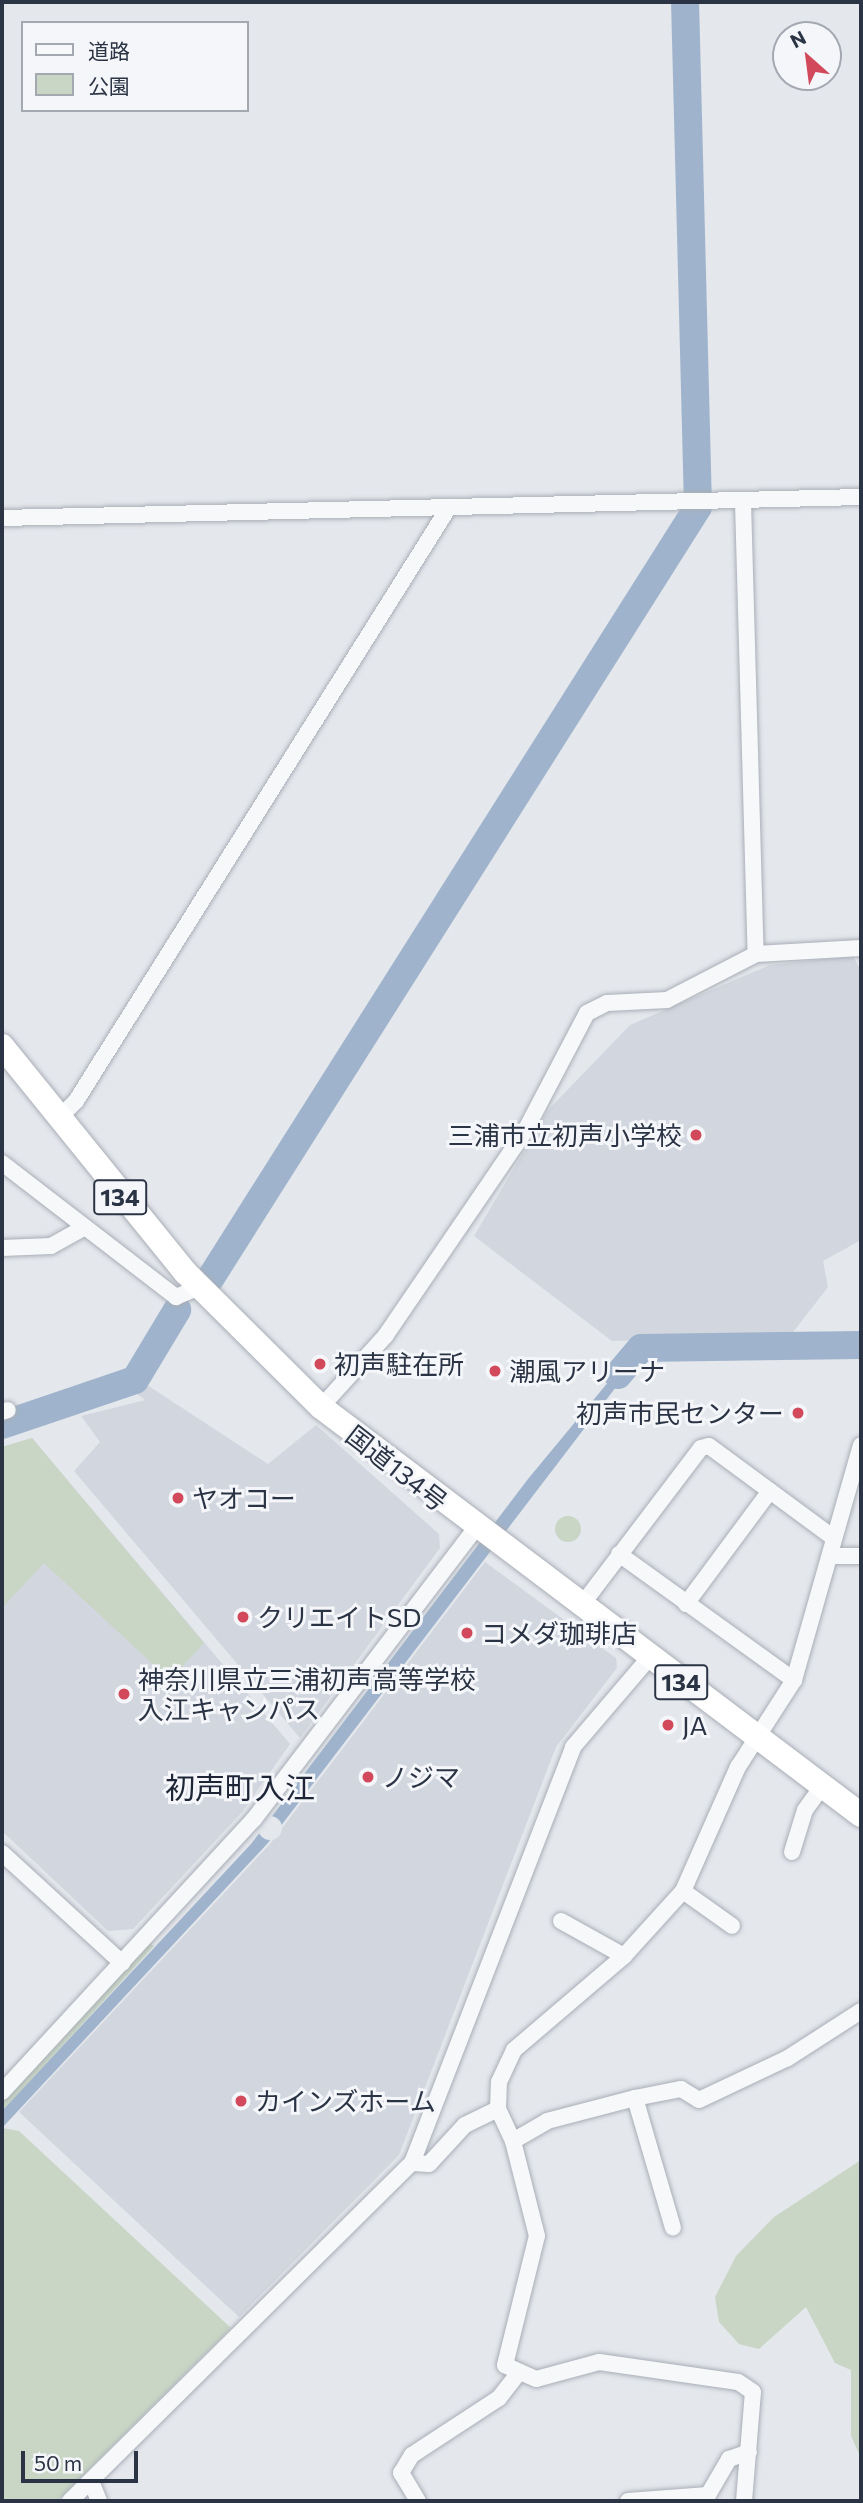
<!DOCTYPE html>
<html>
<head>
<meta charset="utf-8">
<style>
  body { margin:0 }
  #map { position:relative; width:863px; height:2503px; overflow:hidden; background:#e4e7ec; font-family:Commissioner,"Noto Sans JP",sans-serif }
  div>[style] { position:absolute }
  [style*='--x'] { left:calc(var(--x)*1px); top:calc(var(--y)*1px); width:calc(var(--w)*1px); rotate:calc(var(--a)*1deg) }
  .built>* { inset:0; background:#d2d6de }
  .green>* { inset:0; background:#c9d6c5 }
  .round { border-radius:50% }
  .water>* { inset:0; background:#9fb4cc }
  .pier>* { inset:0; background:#e4e7ec }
  .river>* { height:28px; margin:-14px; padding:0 14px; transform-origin:14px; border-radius:14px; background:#9fb4cc }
  .roads { filter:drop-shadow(0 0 2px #a9aeb7) drop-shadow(0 0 2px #a9aeb7) }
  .minor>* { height:16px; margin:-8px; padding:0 8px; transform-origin:8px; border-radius:8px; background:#f7f8fa }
  .highway>* { height:24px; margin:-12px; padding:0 12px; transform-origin:12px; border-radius:12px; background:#fff }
  .dots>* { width:19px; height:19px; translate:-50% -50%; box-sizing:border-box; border:4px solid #f4f6f9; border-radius:50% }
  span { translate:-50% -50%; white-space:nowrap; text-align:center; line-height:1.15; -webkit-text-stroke:6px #f4f6f9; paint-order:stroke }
  .shield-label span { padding:2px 5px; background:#f4f6f9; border:2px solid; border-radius:5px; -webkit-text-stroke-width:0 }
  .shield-label { font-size:24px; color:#2b3445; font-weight:700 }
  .poi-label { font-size:26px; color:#2b3445 }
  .right { translate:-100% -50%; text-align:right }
  .left { translate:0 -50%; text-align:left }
  .street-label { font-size:26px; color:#2b3445 }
  .quarter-label { font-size:30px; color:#1d2536 }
  .frame { position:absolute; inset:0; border:4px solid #2b3445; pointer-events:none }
  .legend { position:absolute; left:21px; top:21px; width:228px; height:91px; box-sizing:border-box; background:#f4f6f9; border:2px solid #a4a8b1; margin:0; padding:9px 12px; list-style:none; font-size:21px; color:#2b3445 }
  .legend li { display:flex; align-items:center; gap:14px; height:35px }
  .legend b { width:35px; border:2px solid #a4a8b1 }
  .north { position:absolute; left:772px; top:21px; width:70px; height:70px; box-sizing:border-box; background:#f4f6f9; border:2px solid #a4a8b1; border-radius:50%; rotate:332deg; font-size:19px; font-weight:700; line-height:28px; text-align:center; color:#2b3445 }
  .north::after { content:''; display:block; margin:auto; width:24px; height:32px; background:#d1495b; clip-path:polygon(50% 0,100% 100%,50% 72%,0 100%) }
  .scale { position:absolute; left:21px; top:2451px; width:117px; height:32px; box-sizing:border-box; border:4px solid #2b3445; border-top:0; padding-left:9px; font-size:21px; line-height:24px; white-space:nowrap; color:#2b3445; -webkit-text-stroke:5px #f4f6f9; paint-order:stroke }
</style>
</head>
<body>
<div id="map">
  <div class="built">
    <div style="clip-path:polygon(853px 956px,861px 971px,861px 1240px,823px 1261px,828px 1287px,790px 1336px,612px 1341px,474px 1236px,549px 1109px,630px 1025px,770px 965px)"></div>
    <div style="clip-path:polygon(144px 1383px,268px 1464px,316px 1425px,439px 1534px,440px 1548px,300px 1738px,74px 1471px,100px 1442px,81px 1416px,145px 1400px,137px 1394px)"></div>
    <div style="clip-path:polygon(32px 1438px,290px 1744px,243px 1811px,133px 1929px,108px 1931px,2px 1831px,2px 1447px)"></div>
    <div style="clip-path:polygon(485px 1562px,616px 1658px,617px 1668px,556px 1747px,399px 2155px,239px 2317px,19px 2112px,270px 1844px)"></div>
  </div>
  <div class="green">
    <div style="clip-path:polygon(32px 1438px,204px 1643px,170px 1680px,44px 1563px,2px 1608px,2px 1447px)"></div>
    <div class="round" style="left:555px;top:1516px;width:26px;height:26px"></div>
    <div style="clip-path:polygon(150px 1943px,154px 1946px,2px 2112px,2px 2103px)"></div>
    <div style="clip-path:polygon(2px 2128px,19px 2131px,231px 2328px,57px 2501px,2px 2501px)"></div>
    <div style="clip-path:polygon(861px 2160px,861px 2458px,851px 2436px,851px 2370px,835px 2363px,806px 2307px,759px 2349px,739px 2344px,719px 2322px,715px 2297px,736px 2256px,774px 2217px)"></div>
  </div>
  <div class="water">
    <div style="clip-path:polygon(638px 1346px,645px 1349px,267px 1844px,2px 2128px,2px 2111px,251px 1844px,528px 1479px)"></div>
  </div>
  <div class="pier">
    <div class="round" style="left:258px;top:1816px;width:24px;height:24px"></div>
  </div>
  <div class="river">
    <div style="--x:210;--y:1279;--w:913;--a:-57.7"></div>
    <div style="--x:698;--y:507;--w:505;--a:-91.47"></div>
    <div style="--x:618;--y:1375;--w:35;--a:-50"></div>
    <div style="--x:641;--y:1348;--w:220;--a:-0.8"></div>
    <div style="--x:2;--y:1425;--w:140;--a:-18.7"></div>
    <div style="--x:135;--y:1380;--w:82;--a:-59"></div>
  </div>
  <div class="roads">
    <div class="minor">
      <div style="--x:743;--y:502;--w:452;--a:88.4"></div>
      <div style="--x:2;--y:518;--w:859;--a:-1.4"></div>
      <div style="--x:58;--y:1119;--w:25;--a:-45"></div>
      <div style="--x:76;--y:1101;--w:701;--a:-57.87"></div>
      <div style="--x:2;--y:1163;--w:220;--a:37.6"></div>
      <div style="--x:176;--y:1297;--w:25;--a:-23"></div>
      <div style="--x:2;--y:1248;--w:49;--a:-2.3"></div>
      <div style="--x:51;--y:1246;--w:37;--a:-29"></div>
      <div style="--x:321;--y:1407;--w:97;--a:-47.9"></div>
      <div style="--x:386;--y:1335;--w:247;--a:-55.7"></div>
      <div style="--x:525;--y:1131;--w:133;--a:-62.3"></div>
      <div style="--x:587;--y:1013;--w:22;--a:-27"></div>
      <div style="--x:607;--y:1003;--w:60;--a:-2.9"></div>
      <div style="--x:667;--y:1000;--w:100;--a:-27.3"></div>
      <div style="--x:756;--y:954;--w:105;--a:-3.3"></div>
      <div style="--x:2;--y:1412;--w:6;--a:-18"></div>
      <div style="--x:619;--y:1554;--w:216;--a:35.8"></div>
      <div style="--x:830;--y:1556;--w:31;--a:0"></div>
      <div style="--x:686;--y:1604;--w:141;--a:-53.4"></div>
      <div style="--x:581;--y:1606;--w:198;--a:-52.8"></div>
      <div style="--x:701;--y:1448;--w:8;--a:-14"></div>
      <div style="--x:709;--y:1446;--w:155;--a:36.4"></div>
      <div style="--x:792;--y:1852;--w:44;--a:-72.8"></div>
      <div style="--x:805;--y:1810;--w:29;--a:-54"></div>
      <div style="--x:2;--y:1853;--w:163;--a:42.5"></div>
      <div style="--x:683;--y:1891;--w:60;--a:35.5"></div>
      <div style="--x:561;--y:1921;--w:72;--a:29.1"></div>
      <div style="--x:2;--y:2092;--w:372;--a:-47.3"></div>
      <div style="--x:254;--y:1819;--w:365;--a:-52.7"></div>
      <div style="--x:635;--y:2098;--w:135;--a:73.7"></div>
      <div style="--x:513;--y:2141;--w:39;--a:-30"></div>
      <div style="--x:547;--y:2121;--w:91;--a:-14.6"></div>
      <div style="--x:635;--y:2098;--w:47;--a:-11.1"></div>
      <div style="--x:681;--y:2089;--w:21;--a:31"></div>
      <div style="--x:699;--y:2100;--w:98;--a:-25.3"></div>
      <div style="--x:788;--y:2058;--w:87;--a:-32.8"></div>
      <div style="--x:412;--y:2163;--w:17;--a:3"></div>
      <div style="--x:429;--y:2164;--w:53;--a:-47.3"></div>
      <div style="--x:465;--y:2125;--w:37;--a:-26"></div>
      <div style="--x:91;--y:2481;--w:22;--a:68"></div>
      <div style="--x:70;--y:2501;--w:481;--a:-44.7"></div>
      <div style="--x:412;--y:2163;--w:446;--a:-68.8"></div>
      <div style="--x:573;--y:1747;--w:117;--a:-49.5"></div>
      <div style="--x:418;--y:2501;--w:33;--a:-121"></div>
      <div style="--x:401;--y:2473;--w:21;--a:-59"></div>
      <div style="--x:412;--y:2455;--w:104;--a:-33.2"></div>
      <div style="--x:499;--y:2398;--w:29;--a:-52"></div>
      <div style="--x:628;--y:2501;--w:80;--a:-4.3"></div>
      <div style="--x:708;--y:2495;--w:42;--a:-59.7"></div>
      <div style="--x:729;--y:2459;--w:21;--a:-19"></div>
      <div style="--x:744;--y:2501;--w:109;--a:-85.3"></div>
      <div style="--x:753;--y:2392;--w:18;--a:-146"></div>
      <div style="--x:738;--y:2382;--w:140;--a:-171.8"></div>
      <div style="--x:599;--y:2362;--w:65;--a:164.9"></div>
      <div style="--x:536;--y:2379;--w:34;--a:-156"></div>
      <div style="--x:505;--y:2365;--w:133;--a:-76.1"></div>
      <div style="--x:537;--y:2236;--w:98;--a:-104.2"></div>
      <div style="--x:513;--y:2141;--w:35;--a:-115"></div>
      <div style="--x:498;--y:2109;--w:27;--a:-88"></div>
      <div style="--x:499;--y:2082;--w:35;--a:-65"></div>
      <div style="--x:514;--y:2050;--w:145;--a:-40.5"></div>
      <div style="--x:624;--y:1956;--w:88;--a:-47.8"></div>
      <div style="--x:683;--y:1891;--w:136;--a:-66.1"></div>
      <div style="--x:738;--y:1767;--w:103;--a:-57.2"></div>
      <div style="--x:794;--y:1680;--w:244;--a:-74.1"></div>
    </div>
    <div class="highway">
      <div style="--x:2;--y:1046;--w:291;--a:51"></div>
      <div style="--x:185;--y:1272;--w:192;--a:44.8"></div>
      <div style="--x:321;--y:1407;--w:677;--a:37.07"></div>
    </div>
  </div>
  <div class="dots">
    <div style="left:696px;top:1135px;background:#d1495b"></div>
    <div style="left:320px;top:1364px;background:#d1495b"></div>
    <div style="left:495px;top:1371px;background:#d1495b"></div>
    <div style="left:798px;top:1413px;background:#d1495b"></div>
    <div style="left:178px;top:1498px;background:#d1495b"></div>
    <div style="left:243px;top:1617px;background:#d1495b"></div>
    <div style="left:467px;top:1633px;background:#d1495b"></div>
    <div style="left:124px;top:1694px;background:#d1495b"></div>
    <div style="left:668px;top:1725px;background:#d1495b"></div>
    <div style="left:368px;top:1777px;background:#d1495b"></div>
    <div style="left:241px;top:2101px;background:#d1495b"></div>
  </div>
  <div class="shield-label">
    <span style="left:120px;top:1197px">134</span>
    <span style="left:681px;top:1682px">134</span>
  </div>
  <div class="poi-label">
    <span class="right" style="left:682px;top:1135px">三浦市立初声小学校</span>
    <span class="left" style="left:334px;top:1364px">初声駐在所</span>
    <span class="left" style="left:509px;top:1371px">潮風アリーナ</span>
    <span class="right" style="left:784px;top:1413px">初声市民センター</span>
    <span class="left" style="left:192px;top:1498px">ヤオコー</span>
    <span class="left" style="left:257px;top:1617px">クリエイトSD</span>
    <span class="left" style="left:481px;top:1633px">コメダ珈琲店</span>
    <span class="left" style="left:138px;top:1694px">神奈川県立三浦初声高等学校<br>入江キャンパス</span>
    <span class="left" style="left:682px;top:1725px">JA</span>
    <span class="left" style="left:382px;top:1777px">ノジマ</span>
    <span class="left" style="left:255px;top:2101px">カインズホーム</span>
  </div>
  <div class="street-label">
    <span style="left:397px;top:1468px;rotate:38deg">国道134号</span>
  </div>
  <div class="quarter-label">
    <span style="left:240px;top:1787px">初声町入江</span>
  </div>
  <div class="frame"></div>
  <ul class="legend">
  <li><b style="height:9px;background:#f7f8fa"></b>道路</li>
  <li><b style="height:19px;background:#c9d6c5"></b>公園</li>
  </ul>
  <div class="north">N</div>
  <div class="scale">50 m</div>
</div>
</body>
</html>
